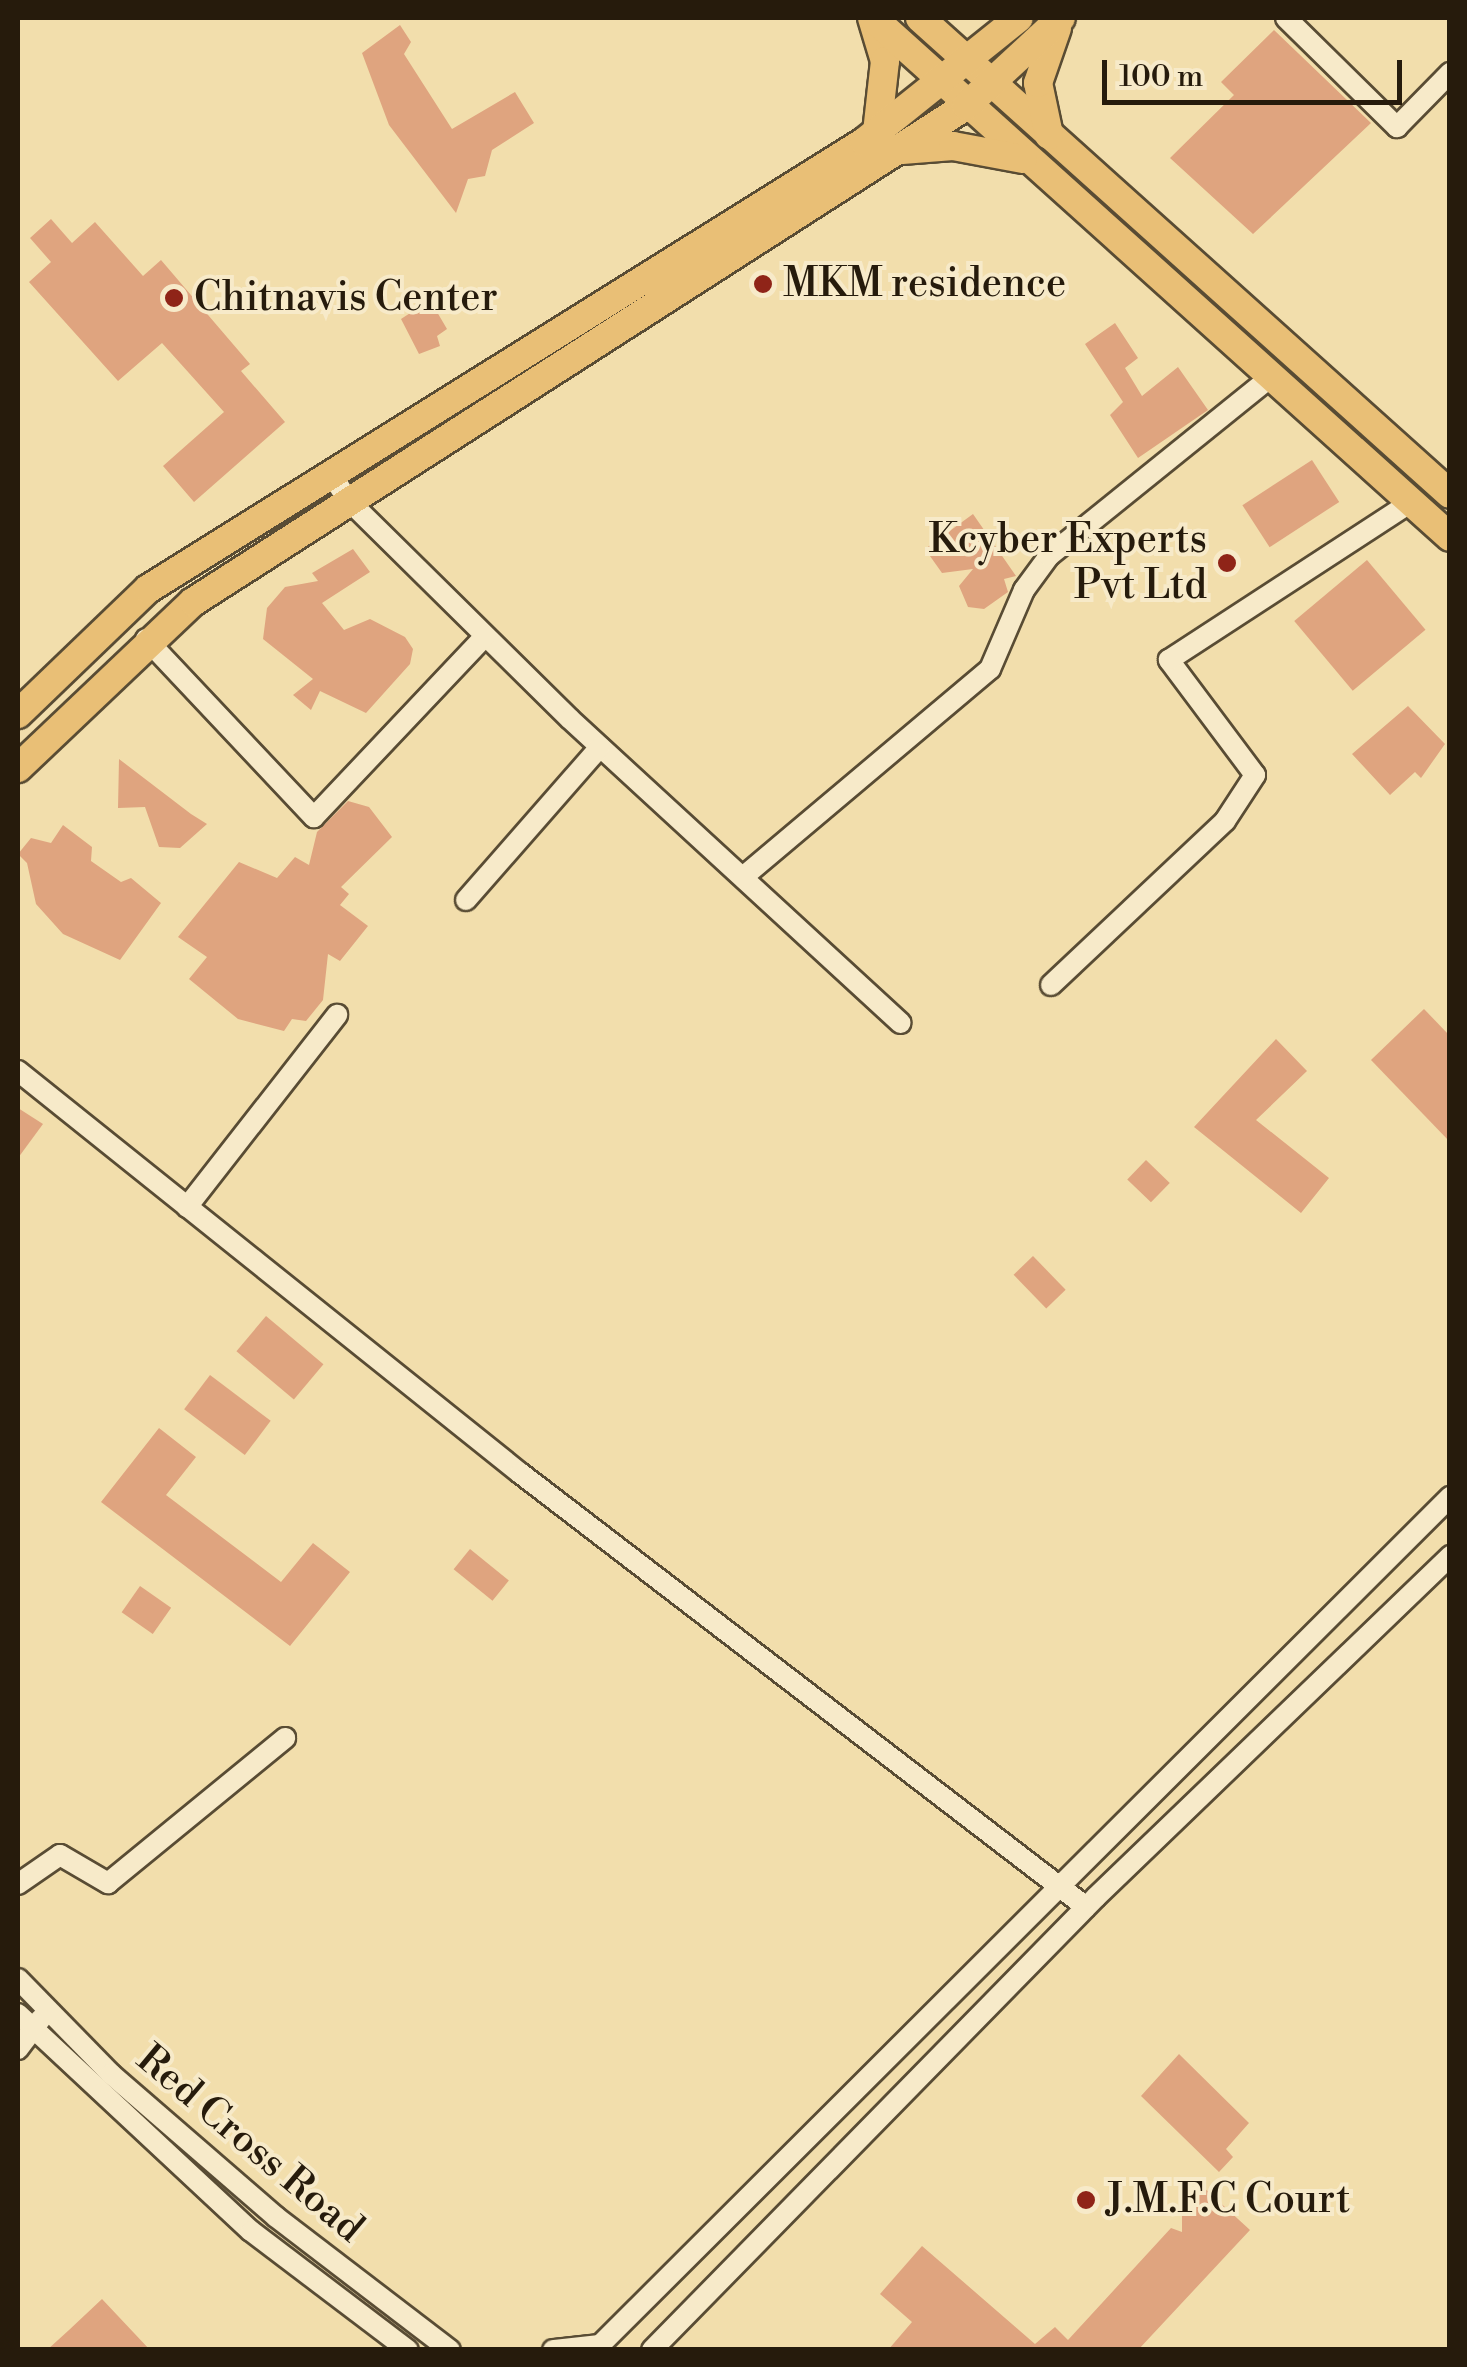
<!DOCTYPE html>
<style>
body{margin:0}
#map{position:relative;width:1467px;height:2367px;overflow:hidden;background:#f2deac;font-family:"Libre Bodoni",serif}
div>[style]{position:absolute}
.building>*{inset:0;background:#dfa47f;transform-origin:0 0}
.roads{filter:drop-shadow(2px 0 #594c34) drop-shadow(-2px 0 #594c34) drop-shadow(0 2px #594c34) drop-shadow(0 -2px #594c34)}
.minor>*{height:20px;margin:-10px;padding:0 10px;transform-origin:10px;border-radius:10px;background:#f7eac9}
.major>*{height:28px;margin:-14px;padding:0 14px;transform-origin:14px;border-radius:14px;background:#e9bf76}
.dots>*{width:28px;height:28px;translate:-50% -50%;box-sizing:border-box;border:5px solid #f7eac9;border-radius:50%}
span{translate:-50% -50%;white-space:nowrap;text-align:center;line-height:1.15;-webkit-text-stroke:8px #f7eac9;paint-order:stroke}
.poi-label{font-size:40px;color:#261b0c}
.left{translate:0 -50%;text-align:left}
.right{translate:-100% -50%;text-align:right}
.street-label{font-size:40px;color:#261b0c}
.frame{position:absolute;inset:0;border:20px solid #261b0c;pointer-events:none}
.scale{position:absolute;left:1102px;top:60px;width:300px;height:45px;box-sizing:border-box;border:5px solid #261b0c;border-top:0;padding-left:12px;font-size:30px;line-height:35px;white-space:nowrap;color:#261b0c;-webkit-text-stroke:8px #f7eac9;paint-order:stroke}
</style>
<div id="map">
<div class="building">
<i style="clip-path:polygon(400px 25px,411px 42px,404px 54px,452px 129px,515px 92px,534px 123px,492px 150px,485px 176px,468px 179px,456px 213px,389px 125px,362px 53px)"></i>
<i style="clip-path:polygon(1274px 30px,1371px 123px,1253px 234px,1170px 158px,1234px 95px,1221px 82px)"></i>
<i style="clip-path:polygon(51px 219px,72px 243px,95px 222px,143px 276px,161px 260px,250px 364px,241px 371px,285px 422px,194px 502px,163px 466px,224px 412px,162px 343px,118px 381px,29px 282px,51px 262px,30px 238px)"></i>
<i style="clip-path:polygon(430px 300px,447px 329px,437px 336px,440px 346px,419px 354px,401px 319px)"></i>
<i style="clip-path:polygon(1115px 323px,1138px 358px,1125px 368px,1142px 396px,1178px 367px,1208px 410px,1138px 458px,1110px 415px,1123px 402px,1085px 344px)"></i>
<i style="left:1312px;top:460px;width:50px;height:83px;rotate:57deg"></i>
<i style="clip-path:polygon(973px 514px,1016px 576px,1004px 579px,1008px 592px,984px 609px,968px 607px,959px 586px,973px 569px,942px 573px,925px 549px)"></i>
<i style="clip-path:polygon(353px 549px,370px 572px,322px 603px,344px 630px,370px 619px,405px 637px,413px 649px,410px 664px,366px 713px,320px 691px,311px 710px,293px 695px,313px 679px,263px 639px,267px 608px,285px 587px,318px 581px,312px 573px)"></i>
<i style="left:1367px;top:560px;width:91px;height:95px;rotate:50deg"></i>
<i style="clip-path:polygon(1408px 706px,1445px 744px,1421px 778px,1415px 772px,1390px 795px,1352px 754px)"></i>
<i style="clip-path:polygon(119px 759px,191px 814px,207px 824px,180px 848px,159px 847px,145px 807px,118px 808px)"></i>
<i style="clip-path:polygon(348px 801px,369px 807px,392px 837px,341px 887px,349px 894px,340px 905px,368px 926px,340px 961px,328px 954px,323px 1000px,306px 1021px,292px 1019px,284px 1031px,238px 1019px,189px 979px,207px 957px,178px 937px,239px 862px,277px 878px,295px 857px,309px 865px,317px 832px)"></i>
<i style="clip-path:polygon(63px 825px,92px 847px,91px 861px,121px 882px,131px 878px,161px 903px,120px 960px,63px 934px,36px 904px,27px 863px,18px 854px,31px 838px,51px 843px)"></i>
<i style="clip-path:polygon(1424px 1009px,1450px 1036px,1450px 1142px,1371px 1060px)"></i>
<i style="clip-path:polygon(1276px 1039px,1307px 1071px,1256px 1120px,1329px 1178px,1301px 1213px,1194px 1127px)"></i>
<i style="clip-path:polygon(18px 1108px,43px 1124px,18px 1158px)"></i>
<i style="left:1146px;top:1160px;width:33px;height:27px;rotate:44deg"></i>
<i style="left:1033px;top:1256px;width:47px;height:27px;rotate:46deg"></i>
<i style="left:266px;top:1316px;width:75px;height:46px;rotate:40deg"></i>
<i style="left:210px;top:1375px;width:76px;height:43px;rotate:37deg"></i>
<i style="clip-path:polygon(159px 1428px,196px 1457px,166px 1495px,281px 1582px,313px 1543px,350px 1572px,290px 1646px,101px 1502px)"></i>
<i style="left:470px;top:1549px;width:50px;height:26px;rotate:39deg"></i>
<i style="left:140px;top:1586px;width:38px;height:32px;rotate:35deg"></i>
<i style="clip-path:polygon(1179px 2054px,1249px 2123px,1226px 2149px,1233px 2157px,1219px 2172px,1141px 2096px)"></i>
<i style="clip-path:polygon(1202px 2186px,1250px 2230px,1138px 2350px,888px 2350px,912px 2322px,880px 2294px,922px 2246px,1035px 2344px,1055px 2327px,1068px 2340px,1171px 2228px,1182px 2232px,1182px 2207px)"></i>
<i style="clip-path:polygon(102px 2299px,150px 2350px,47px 2350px,69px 2330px)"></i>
</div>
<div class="roads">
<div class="minor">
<i style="left:1286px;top:18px;width:156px;rotate:44.5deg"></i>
<i style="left:1397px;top:127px;width:76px;rotate:-45.5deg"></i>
<i style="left:330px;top:471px;width:33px;rotate:59deg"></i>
<i style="left:347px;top:499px;width:313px;rotate:44.6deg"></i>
<i style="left:570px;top:719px;width:449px;rotate:42.6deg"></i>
<i style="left:146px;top:639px;width:245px;rotate:46.7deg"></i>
<i style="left:314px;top:817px;width:249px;rotate:-46.6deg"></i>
<i style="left:743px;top:877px;width:323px;rotate:-40.1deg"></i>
<i style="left:990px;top:669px;width:86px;rotate:-66.7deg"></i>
<i style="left:1024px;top:590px;width:42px;rotate:-53.7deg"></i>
<i style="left:1049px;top:556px;width:287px;rotate:-38.9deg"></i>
<i style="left:466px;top:900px;width:203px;rotate:-48.8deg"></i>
<i style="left:1051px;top:985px;width:239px;rotate:-43.3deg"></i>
<i style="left:1225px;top:821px;width:55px;rotate:-56.9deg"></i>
<i style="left:1255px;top:775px;width:144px;rotate:-126.8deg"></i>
<i style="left:1169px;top:660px;width:289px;rotate:-33.1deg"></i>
<i style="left:18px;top:1071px;width:643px;rotate:38.69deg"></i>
<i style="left:520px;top:1473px;width:713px;rotate:37.48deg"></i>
<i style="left:187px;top:1207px;width:244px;rotate:-52deg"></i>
<i style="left:18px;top:1884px;width:51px;rotate:-34.6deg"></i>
<i style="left:60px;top:1855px;width:56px;rotate:30.3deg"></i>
<i style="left:108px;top:1883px;width:229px;rotate:-39.3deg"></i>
<i style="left:18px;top:1979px;width:133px;rotate:45.6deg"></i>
<i style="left:111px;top:2074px;width:218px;rotate:40.9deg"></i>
<i style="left:276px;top:2217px;width:219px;rotate:37.4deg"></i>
<i style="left:18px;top:2014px;width:318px;rotate:43deg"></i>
<i style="left:251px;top:2231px;width:197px;rotate:37.2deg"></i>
<i style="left:18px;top:2049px;width:38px;rotate:-53deg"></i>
<i style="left:553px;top:2350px;width:46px;rotate:-6.2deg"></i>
<i style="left:595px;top:2350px;width:1208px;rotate:-44.93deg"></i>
<i style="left:652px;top:2350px;width:634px;rotate:-45.57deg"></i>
<i style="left:1096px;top:1897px;width:492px;rotate:-43.9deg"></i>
</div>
<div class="major">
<i style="left:872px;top:18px;width:45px;rotate:73.2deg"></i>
<i style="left:885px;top:61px;width:71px;rotate:96.4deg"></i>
<i style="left:873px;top:18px;width:776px;rotate:41.97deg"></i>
<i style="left:920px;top:18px;width:712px;rotate:41.93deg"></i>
<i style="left:1049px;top:135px;width:53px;rotate:-101.9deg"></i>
<i style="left:1038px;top:83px;width:58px;rotate:-70.9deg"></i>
<i style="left:902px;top:150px;width:51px;rotate:-4.5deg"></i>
<i style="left:953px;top:146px;width:71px;rotate:10.5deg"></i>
<i style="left:18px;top:714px;width:180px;rotate:-43.9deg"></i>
<i style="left:148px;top:589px;width:844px;rotate:-31.98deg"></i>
<i style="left:864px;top:142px;width:198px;rotate:-38.7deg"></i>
<i style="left:18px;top:768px;width:241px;rotate:-43.5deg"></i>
<i style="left:193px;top:602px;width:918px;rotate:-32.69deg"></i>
<i style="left:966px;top:106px;width:129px;rotate:-42.8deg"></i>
</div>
</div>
<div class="dots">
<i style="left:763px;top:284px;background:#8f2418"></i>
<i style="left:174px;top:298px;background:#8f2418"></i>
<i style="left:1227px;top:563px;background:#8f2418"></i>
<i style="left:1086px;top:2200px;background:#8f2418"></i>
</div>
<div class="poi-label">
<span class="left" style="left:783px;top:284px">MKM residence</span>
<span class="left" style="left:194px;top:298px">Chitnavis Center</span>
<span class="right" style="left:1207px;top:563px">Kcyber Experts<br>Pvt Ltd</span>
<span class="left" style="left:1106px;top:2200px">J.M.F.C Court</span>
</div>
<div class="street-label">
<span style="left:250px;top:2144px;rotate:40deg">Red Cross Road</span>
</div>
<div class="frame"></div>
<div class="scale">100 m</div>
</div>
